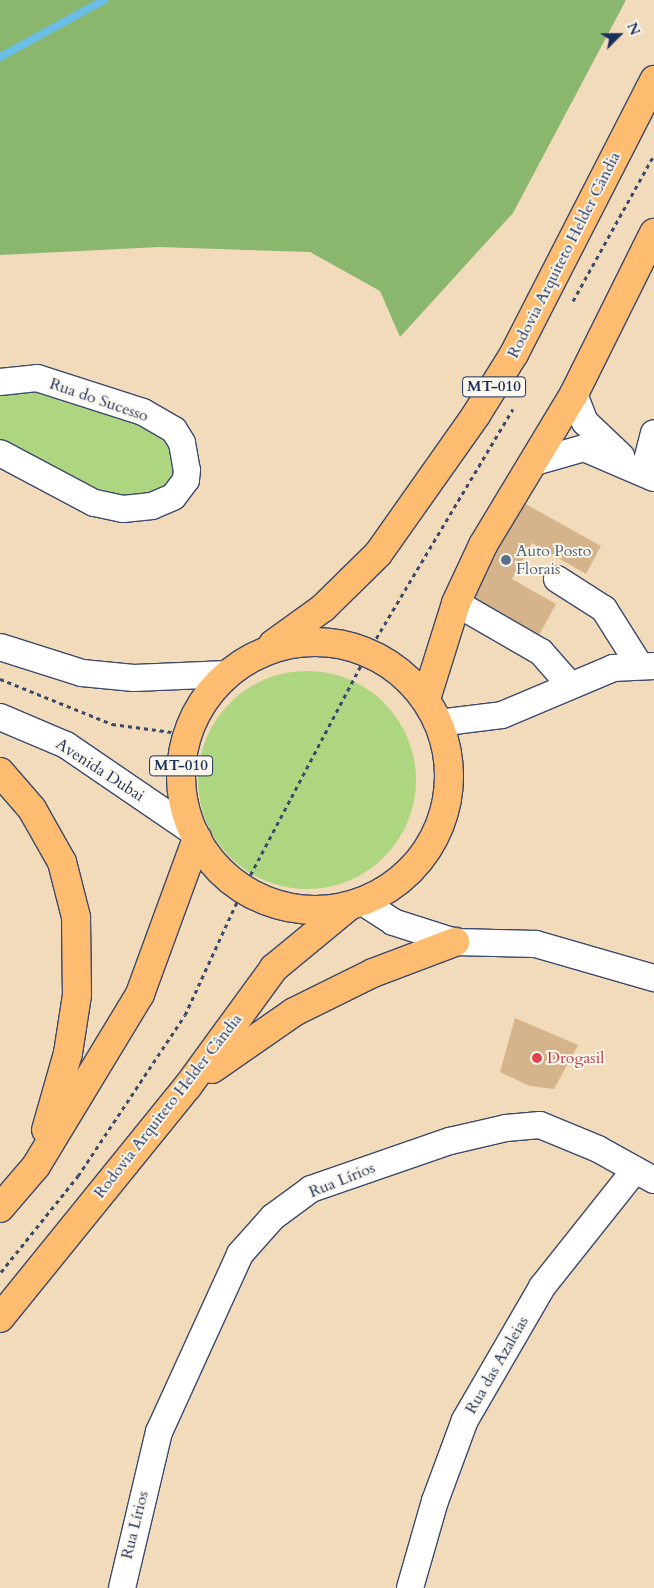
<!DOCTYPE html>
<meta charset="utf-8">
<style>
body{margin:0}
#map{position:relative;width:654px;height:1588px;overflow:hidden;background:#f1dbbb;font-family:Cardo,serif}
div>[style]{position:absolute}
.green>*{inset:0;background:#aed57f}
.round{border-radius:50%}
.forest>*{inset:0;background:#8ab66e}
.stream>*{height:8px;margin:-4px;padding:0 4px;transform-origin:4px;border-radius:4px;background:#6abee6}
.building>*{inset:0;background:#d5b38b}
.path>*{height:3px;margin-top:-1.5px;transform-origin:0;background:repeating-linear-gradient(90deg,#3b496c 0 4px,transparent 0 8px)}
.roads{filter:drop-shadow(1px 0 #3b496c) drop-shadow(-1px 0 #3b496c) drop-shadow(0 1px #3b496c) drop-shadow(0 -1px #3b496c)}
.minor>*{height:26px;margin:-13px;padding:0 13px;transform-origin:13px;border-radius:13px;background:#fff}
.major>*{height:28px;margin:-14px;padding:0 14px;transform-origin:14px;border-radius:14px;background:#fdbc70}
.major>.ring{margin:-14px;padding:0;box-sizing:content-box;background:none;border:28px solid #fdbc70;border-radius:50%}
.dots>*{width:14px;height:14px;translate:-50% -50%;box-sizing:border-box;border:2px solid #fbf7ec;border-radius:50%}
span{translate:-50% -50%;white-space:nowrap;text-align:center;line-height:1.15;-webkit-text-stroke:4px #fbf7ec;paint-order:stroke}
.shield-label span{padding:1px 4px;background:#fbf7ec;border:1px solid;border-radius:4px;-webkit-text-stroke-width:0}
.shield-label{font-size:15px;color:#1b2f5e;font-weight:700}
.street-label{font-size:16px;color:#1b2f5e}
.service-label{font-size:16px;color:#4e5e75}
.left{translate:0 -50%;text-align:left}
.health-label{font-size:16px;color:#be3a42}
.north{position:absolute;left:594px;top:10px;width:50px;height:50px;-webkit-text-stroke:4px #fbf7ec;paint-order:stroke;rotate:67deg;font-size:14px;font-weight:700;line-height:20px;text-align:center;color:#1b2f5e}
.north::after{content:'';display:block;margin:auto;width:18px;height:22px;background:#1b2f5e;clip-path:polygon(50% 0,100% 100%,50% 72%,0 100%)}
</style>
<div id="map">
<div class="green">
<i style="clip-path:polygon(43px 389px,133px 418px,169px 437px,179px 459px,168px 492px,117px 500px,0 444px,0 391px)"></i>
<i class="round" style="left:198px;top:671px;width:218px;height:218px"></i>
</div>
<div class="forest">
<i style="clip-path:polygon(0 0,626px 0,513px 213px,400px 337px,380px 291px,310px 252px,159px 247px,0 255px)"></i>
</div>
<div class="stream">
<i style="left:0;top:57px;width:119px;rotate:-28.7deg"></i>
</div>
<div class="building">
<i style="clip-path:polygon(522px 502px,601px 546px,586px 574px,532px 543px,512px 579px,556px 604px,539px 635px,470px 595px)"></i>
<i style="clip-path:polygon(515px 1018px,578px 1045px,554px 1089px,530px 1086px,500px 1072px)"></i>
</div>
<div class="path">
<i style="left:573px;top:301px;width:167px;rotate:-61deg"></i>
<i style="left:0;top:679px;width:121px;rotate:21.9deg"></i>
<i style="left:112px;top:724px;width:75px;rotate:7.7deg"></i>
<i style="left:1px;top:1272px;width:123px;rotate:-51.3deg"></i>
<i style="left:78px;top:1176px;width:193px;rotate:-56.4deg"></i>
<i style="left:185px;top:1015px;width:139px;rotate:-65.3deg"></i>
<i style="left:243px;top:889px;width:268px;rotate:-62.2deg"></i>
<i style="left:368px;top:652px;width:283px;rotate:-59.2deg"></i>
</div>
<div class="roads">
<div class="minor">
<i style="left:0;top:382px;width:37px;rotate:-6deg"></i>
<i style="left:37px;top:378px;width:111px;rotate:17.8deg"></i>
<i style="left:143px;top:412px;width:36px;rotate:30deg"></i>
<i style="left:174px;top:430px;width:15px;rotate:58deg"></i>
<i style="left:182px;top:443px;width:27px;rotate:80deg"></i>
<i style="left:187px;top:470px;width:10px;rotate:96deg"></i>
<i style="left:186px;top:480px;width:21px;rotate:127deg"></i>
<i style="left:173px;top:497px;width:23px;rotate:157deg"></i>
<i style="left:152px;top:506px;width:29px;rotate:174deg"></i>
<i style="left:123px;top:509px;width:30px;rotate:-168deg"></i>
<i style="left:94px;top:503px;width:106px;rotate:-152deg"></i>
<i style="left:574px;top:394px;width:30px;rotate:69deg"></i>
<i style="left:585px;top:422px;width:50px;rotate:43.4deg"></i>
<i style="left:535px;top:462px;width:51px;rotate:-15.9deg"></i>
<i style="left:584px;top:448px;width:76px;rotate:23.2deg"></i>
<i style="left:644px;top:472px;width:40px;rotate:-75.6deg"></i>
<i style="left:557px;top:579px;width:56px;rotate:32.6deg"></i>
<i style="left:604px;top:609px;width:67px;rotate:57.7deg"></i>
<i style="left:456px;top:603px;width:98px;rotate:30deg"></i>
<i style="left:541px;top:652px;width:44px;rotate:48.7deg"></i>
<i style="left:0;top:647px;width:86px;rotate:17.6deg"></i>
<i style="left:82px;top:673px;width:52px;rotate:5.5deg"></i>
<i style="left:134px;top:678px;width:94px;rotate:-2.4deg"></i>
<i style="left:0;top:717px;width:72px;rotate:23deg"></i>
<i style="left:66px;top:745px;width:156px;rotate:34.3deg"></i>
<i style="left:438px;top:723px;width:64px;rotate:-7.1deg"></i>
<i style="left:502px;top:715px;width:121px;rotate:-22.9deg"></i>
<i style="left:613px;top:668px;width:41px;rotate:-2.8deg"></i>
<i style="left:361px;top:901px;width:38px;rotate:33deg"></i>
<i style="left:393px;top:922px;width:65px;rotate:17.9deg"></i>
<i style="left:455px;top:942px;width:81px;rotate:1.4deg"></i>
<i style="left:536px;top:944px;width:123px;rotate:16.1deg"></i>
<i style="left:122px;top:1588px;width:160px;rotate:-76.7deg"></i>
<i style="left:159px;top:1432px;width:196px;rotate:-65.5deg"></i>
<i style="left:240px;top:1254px;width:50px;rotate:-48.3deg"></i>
<i style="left:273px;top:1217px;width:47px;rotate:-36.4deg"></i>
<i style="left:311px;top:1189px;width:147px;rotate:-19.1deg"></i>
<i style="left:450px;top:1141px;width:57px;rotate:-13.1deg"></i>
<i style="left:506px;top:1128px;width:34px;rotate:-5deg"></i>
<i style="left:540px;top:1125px;width:63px;rotate:22.5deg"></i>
<i style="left:598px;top:1149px;width:64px;rotate:29deg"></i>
<i style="left:410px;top:1588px;width:91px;rotate:-74deg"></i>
<i style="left:435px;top:1501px;width:86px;rotate:-69.7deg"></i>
<i style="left:465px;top:1420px;width:154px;rotate:-59.9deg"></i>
<i style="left:542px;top:1287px;width:149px;rotate:-51.5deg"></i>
</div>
<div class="major">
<i class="ring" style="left:181px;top:642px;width:240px;height:240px"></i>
<i style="left:273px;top:644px;width:62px;rotate:-35.8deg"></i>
<i style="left:323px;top:608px;width:77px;rotate:-44.5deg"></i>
<i style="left:378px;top:554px;width:170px;rotate:-54.8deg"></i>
<i style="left:476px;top:415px;width:72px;rotate:-58.1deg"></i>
<i style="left:514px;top:354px;width:308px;rotate:-62.9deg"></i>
<i style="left:426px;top:699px;width:101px;rotate:-72.6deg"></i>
<i style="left:456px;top:603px;width:64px;rotate:-65deg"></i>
<i style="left:483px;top:545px;width:176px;rotate:-58.9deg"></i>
<i style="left:574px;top:394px;width:180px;rotate:-63.6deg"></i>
<i style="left:0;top:772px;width:49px;rotate:49.1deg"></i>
<i style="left:32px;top:809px;width:61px;rotate:60.5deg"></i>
<i style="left:62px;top:862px;width:57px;rotate:75.7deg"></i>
<i style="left:76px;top:917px;width:78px;rotate:89.3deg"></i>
<i style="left:77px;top:995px;width:59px;rotate:98.8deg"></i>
<i style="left:68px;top:1053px;width:80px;rotate:105.9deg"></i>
<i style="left:212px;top:1069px;width:100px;rotate:-34.8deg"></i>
<i style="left:294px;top:1012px;width:88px;rotate:-26.3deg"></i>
<i style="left:373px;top:973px;width:88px;rotate:-20.7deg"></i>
<i style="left:0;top:1208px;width:55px;rotate:-49.4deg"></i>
<i style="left:36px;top:1166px;width:201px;rotate:-58.8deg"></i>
<i style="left:140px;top:994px;width:166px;rotate:-69.9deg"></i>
<i style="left:0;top:1318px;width:299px;rotate:-51deg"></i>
<i style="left:188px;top:1086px;width:146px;rotate:-53.9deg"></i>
<i style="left:274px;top:968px;width:96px;rotate:-39.5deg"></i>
</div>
</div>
<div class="dots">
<i style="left:506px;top:560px;background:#5c6f8a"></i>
<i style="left:537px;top:1058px;background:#e0444e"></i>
</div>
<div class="shield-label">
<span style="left:494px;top:387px">MT-010</span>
<span style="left:181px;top:766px">MT-010</span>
</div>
<div class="street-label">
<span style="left:564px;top:255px;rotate:-63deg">Rodovia Arquiteto Helder Cândia</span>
<span style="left:99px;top:400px;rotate:19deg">Rua do Sucesso</span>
<span style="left:100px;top:770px;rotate:33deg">Avenida Dubai</span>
<span style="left:168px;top:1106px;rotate:-52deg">Rodovia Arquiteto Helder Cândia</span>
<span style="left:342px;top:1180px;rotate:-22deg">Rua Lírios</span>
<span style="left:497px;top:1365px;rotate:-60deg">Rua das Azaleias</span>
<span style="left:135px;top:1525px;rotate:-76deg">Rua Lírios</span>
</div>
<div class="service-label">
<span class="left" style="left:516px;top:560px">Auto Posto<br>Florais</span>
</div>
<div class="health-label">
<span class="left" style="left:547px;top:1058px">Drogasil</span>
</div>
<div class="north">N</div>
</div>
